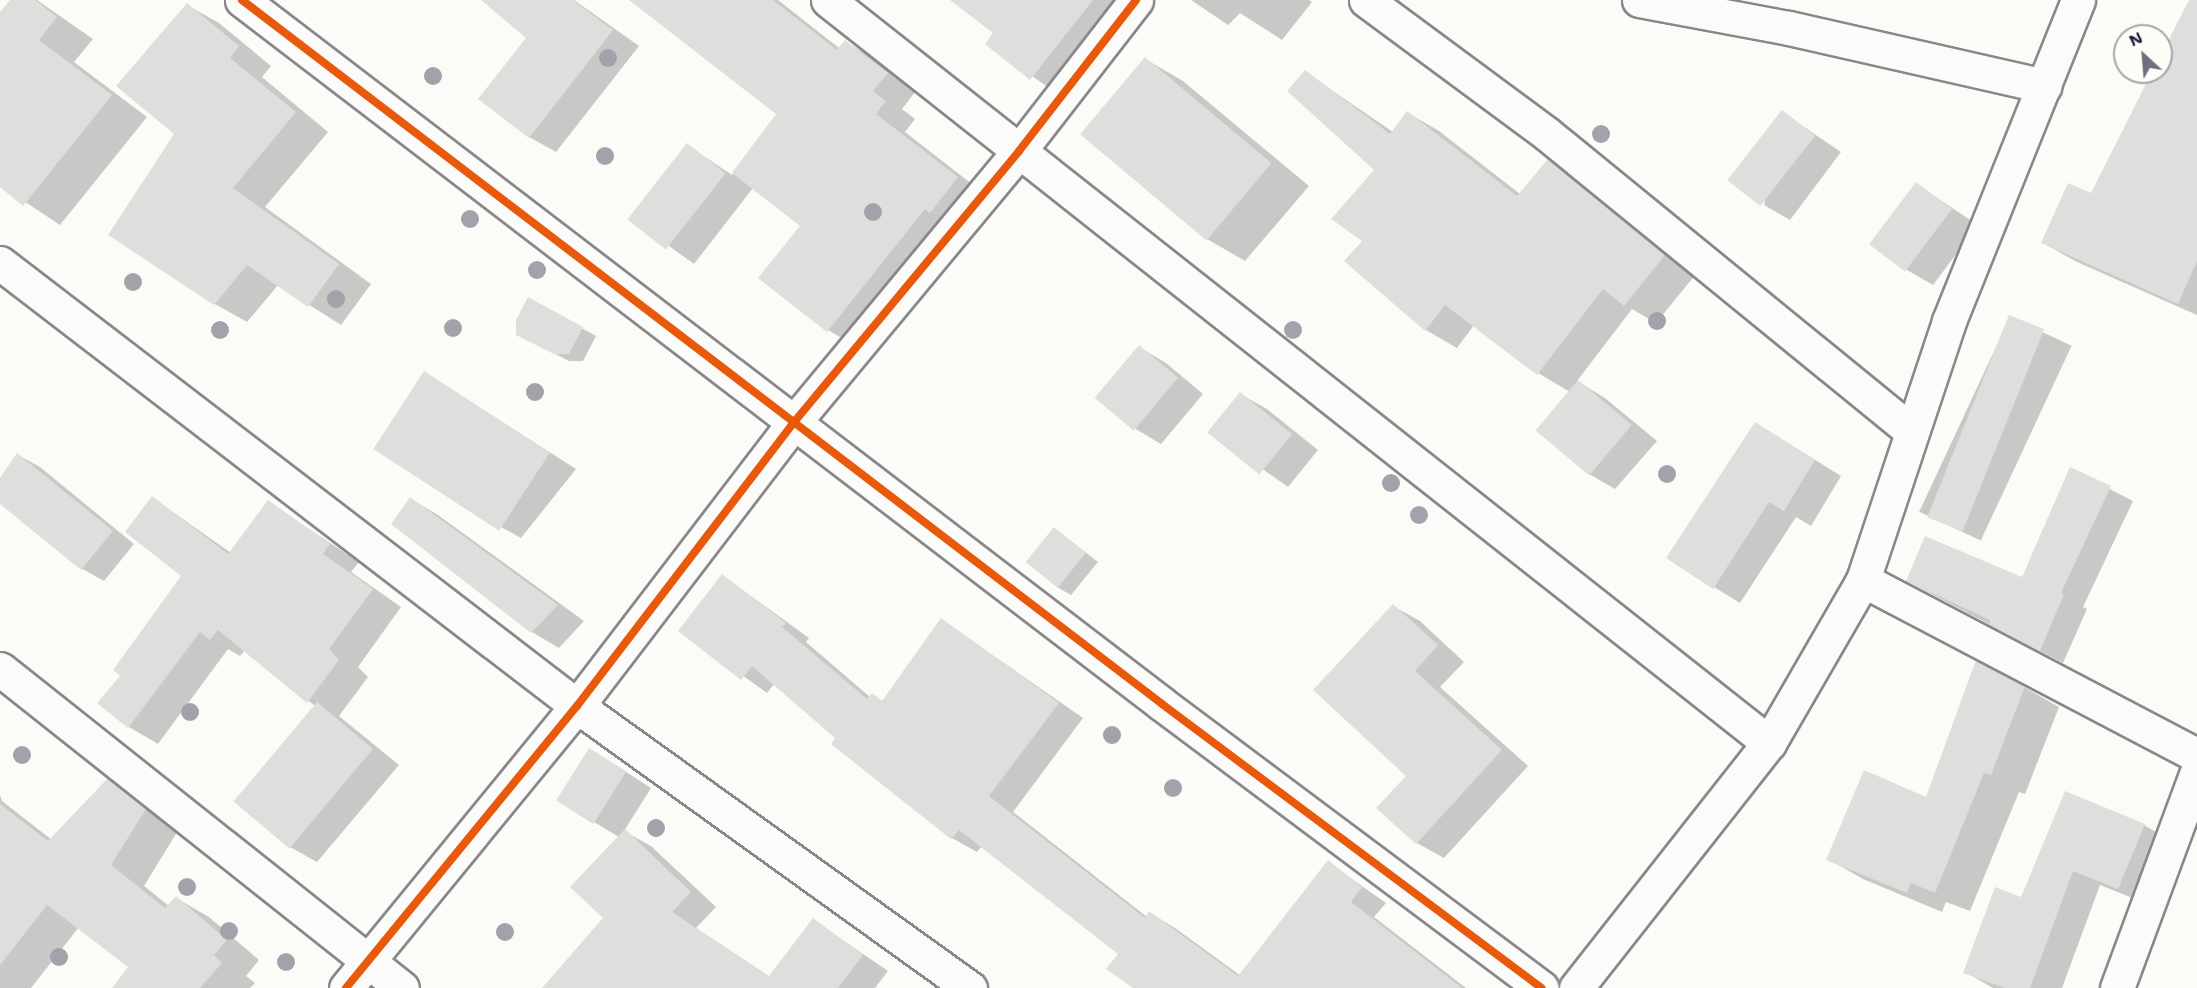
<!DOCTYPE html>
<style>
body{margin:0}
#map{position:relative;width:2197px;height:988px;overflow:hidden;background:#fcfbf8;font-family:"Shantell Sans",sans-serif}
div>[style]{position:absolute}
.shadow>*{inset:0;background:#0003;transform-origin:0 0}
.building>*{inset:0;background:#dfdedd;transform-origin:0 0}
.roads{filter:drop-shadow(2px 0 #88888c) drop-shadow(-2px 0 #88888c) drop-shadow(0 2px #88888c) drop-shadow(0 -2px #88888c)}
.minor>*{height:33px;margin:-16.5px;padding:0 16.5px;transform-origin:16.5px;border-radius:16.5px;background:#fbfbf9}
.cycleway>*{height:8px;margin:-4px;padding:0 4px;transform-origin:4px;border-radius:4px;background:#e8590c}
.trees>*{width:18px;height:18px;margin:-9px;border-radius:50%;background:#a3a2aa}
span{translate:-50% -50%;white-space:nowrap;text-align:center;line-height:1.15;-webkit-text-stroke:4.5px #fdfcf7;paint-order:stroke}
.north{position:absolute;left:2113px;top:24px;width:60px;height:60px;box-sizing:border-box;background:#fdfcf7;border:2px solid #a5a5ac;border-radius:50%;rotate:334deg;font-size:16px;font-weight:700;line-height:24px;text-align:center;color:#22223b}
.north::after{content:'';display:block;margin:auto;width:21px;height:27px;background:#6e6e7d;clip-path:polygon(50% 0,100% 100%,50% 72%,0 100%)}
</style>
<div id="map">
<div class="shadow">
<i style="clip-path:polygon(15px 0,37px 0,93px 39px,74px 62px,147px 117px,60px 225px,0 185px,0 19px)"></i>
<i style="clip-path:polygon(483px 0,574px 0,639px 46px,556px 152px,529px 137px,528px 38px)"></i>
<i style="clip-path:polygon(666px 0,778px 0,839px 48px,846px 42px,875px 59px,916px 91px,902px 109px,915px 119px,905px 132px,986px 195px,857px 347px,828px 330px,802px 225px,753px 188px,694px 264px,630px 218px,687px 145px,732px 175px,778px 113px)"></i>
<i style="clip-path:polygon(958px 0,1129px 0,1056px 93px,987px 44px,995px 33px)"></i>
<i style="clip-path:polygon(1191px 0,1309px 0,1312px 2px,1282px 40px,1240px 13px,1228px 25px)"></i>
<i style="clip-path:polygon(187px 5px,219px 23px,271px 66px,262px 77px,328px 132px,265px 207px,371px 284px,341px 325px,278px 285px,247px 322px,215px 304px,176px 134px)"></i>
<i style="clip-path:polygon(2197px 47px,2197px 315px,2077px 262px,2043px 243px,2092px 195px,2154px 72px,2161px 72px,2161px 58px)"></i>
<i style="clip-path:polygon(1145px 59px,1183px 81px,1309px 186px,1245px 261px,1207px 239px)"></i>
<i style="clip-path:polygon(1305px 72px,1393px 132px,1408px 113px,1439px 131px,1520px 194px,1548px 161px,1580px 179px,1696px 274px,1656px 323px,1632px 309px,1577px 381px,1605px 398px,1657px 441px,1615px 489px,1589px 474px,1570px 392px,1538px 373px,1474px 325px,1457px 348px,1426px 330px,1346px 261px,1364px 241px,1376px 170px)"></i>
<i style="clip-path:polygon(1782px 112px,1841px 152px,1790px 220px,1764px 205px)"></i>
<i style="clip-path:polygon(1916px 184px,1978px 225px,1933px 285px,1907px 270px)"></i>
<i style="clip-path:polygon(529px 299px,596px 336px,583px 361px,569px 361px,532px 342px)"></i>
<i style="left:2010px;top:317px;width:68px;height:215px;rotate:25deg"></i>
<i style="clip-path:polygon(1139px 347px,1166px 363px,1203px 394px,1161px 444px,1134px 428px)"></i>
<i style="clip-path:polygon(425px 373px,576px 469px,521px 538px,494px 523px)"></i>
<i style="clip-path:polygon(1240px 394px,1267px 409px,1318px 450px,1288px 487px,1209px 431px)"></i>
<i style="clip-path:polygon(1783px 440px,1841px 476px,1811px 526px,1796px 517px,1740px 603px,1714px 587px)"></i>
<i style="clip-path:polygon(18px 455px,40px 467px,134px 544px,104px 581px,81px 568px,0 502px,0 481px)"></i>
<i style="clip-path:polygon(2071px 469px,2133px 501px,2083px 607px,2087px 609px,2063px 663px,1907px 581px,2023px 579px)"></i>
<i style="clip-path:polygon(153px 498px,231px 553px,268px 502px,359px 562px,351px 572px,401px 607px,358px 667px,368px 677px,339px 716px,399px 765px,317px 862px,290px 847px,236px 801px,315px 706px,245px 650px,240px 656px,228px 649px,158px 744px,129px 727px,122px 675px,183px 576px)"></i>
<i style="clip-path:polygon(411px 499px,438px 515px,584px 621px,559px 648px,532px 632px,393px 523px)"></i>
<i style="clip-path:polygon(1055px 529px,1098px 562px,1071px 595px,1057px 587px)"></i>
<i style="clip-path:polygon(723px 576px,809px 638px,806px 642px,870px 697px,883px 701px,942px 620px,1083px 718px,1013px 812px,1147px 917px,1150px 913px,1175px 928px,1241px 976px,1328px 862px,1386px 903px,1374px 917px,1466px 988px,1136px 988px,1120px 953px,982px 846px,977px 852px,952px 838px,833px 744px,837px 738px,775px 683px,767px 693px,680px 631px)"></i>
<i style="clip-path:polygon(1393px 606px,1420px 621px,1464px 662px,1440px 687px,1528px 766px,1444px 858px,1417px 843px,1379px 808px,1408px 776px)"></i>
<i style="clip-path:polygon(2024px 687px,2059px 707px,2025px 794px,2019px 792px,1970px 911px,1946px 902px,1942px 912px,1863px 879px,1828px 859px,1927px 799px)"></i>
<i style="clip-path:polygon(617px 766px,651px 788px,624px 831px,651px 846px,716px 907px,696px 928px,770px 977px,813px 920px,888px 971px,875px 988px,544px 988px,605px 918px,619px 837px,559px 801px)"></i>
<i style="clip-path:polygon(108px 780px,141px 800px,179px 829px,144px 886px,169px 906px,176px 898px,209px 917px,259px 960px,246px 976px,255px 983px,250px 988px,114px 988px,130px 966px,79px 927px,31px 988px,0 988px,0 795px,2px 801px,52px 840px)"></i>
<i style="clip-path:polygon(2144px 825px,2171px 841px,2145px 903px,2100px 885px,2062px 988px,1993px 988px,1965px 972px,2022px 899px)"></i>
</div>
<div class="building">
<i style="clip-path:polygon(10px 0,35px 0,57px 17px,39px 40px,112px 95px,23px 206px,0 187px,0 12px)"></i>
<i style="clip-path:polygon(481px 0,573px 0,613px 30px,529px 138px,478px 99px,526px 38px)"></i>
<i style="clip-path:polygon(629px 0,773px 0,837px 50px,845px 40px,888px 73px,873px 91px,886px 101px,876px 114px,958px 177px,930px 213px,925px 209px,827px 332px,758px 278px,800px 226px,732px 173px,776px 114px)"></i>
<i style="clip-path:polygon(950px 0,1093px 0,1030px 80px,985px 44px,993px 33px)"></i>
<i style="clip-path:polygon(2189px 0,2197px 0,2197px 261px,2178px 304px,2041px 243px,2068px 183px,2091px 193px,2152px 72px,2161px 72px,2161px 55px)"></i>
<i style="clip-path:polygon(187px 3px,239px 46px,230px 58px,296px 112px,233px 188px,339px 264px,308px 307px,247px 265px,214px 305px,108px 235px,174px 134px,116px 86px)"></i>
<i style="left:1145px;top:57px;width:165px;height:101px;rotate:40deg"></i>
<i style="clip-path:polygon(1305px 70px,1390px 134px,1407px 111px,1517px 196px,1548px 159px,1665px 255px,1624px 306px,1603px 289px,1537px 375px,1445px 305px,1425px 331px,1344px 261px,1362px 241px,1331px 219px,1374px 170px,1287px 91px)"></i>
<i style="left:1782px;top:110px;width:42px;height:89px;rotate:38deg"></i>
<i style="left:687px;top:143px;width:49px;height:97px;rotate:38deg"></i>
<i style="left:1916px;top:182px;width:45px;height:78px;rotate:37deg"></i>
<i style="clip-path:polygon(528px 297px,583px 327px,569px 354px,554px 354px,516px 335px,516px 320px)"></i>
<i style="left:2009px;top:315px;width:38px;height:218px;rotate:22deg"></i>
<i style="left:1139px;top:345px;width:51px;height:69px;rotate:40deg"></i>
<i style="left:424px;top:371px;width:150px;height:93px;rotate:33deg"></i>
<i style="left:1578px;top:380px;width:70px;height:66px;rotate:40deg"></i>
<i style="left:1240px;top:392px;width:67px;height:52px;rotate:39deg"></i>
<i style="clip-path:polygon(1755px 422px,1815px 460px,1784px 511px,1769px 502px,1713px 589px,1666px 558px)"></i>
<i style="clip-path:polygon(17px 453px,113px 531px,81px 570px,0 504px,0 478px)"></i>
<i style="clip-path:polygon(2070px 467px,2111px 486px,2061px 593px,2064px 594px,2040px 651px,1989px 625px,1990px 620px,1906px 581px,1925px 536px,2022px 577px)"></i>
<i style="clip-path:polygon(152px 496px,228px 554px,268px 500px,330px 544px,323px 554px,373px 589px,329px 649px,339px 660px,307px 703px,218px 630px,210px 640px,200px 632px,128px 728px,97px 703px,120px 676px,113px 670px,181px 576px,125px 532px)"></i>
<i style="clip-path:polygon(410px 497px,558px 605px,531px 633px,391px 524px)"></i>
<i style="left:1054px;top:527px;width:41px;height:45px;rotate:39deg"></i>
<i style="clip-path:polygon(722px 574px,786px 623px,782px 627px,867px 699px,872px 693px,882px 701px,941px 618px,1059px 703px,989px 796px,1145px 918px,1149px 911px,1238px 976px,1328px 860px,1362px 887px,1351px 902px,1462px 988px,1133px 988px,1106px 969px,1118px 954px,959px 830px,951px 839px,831px 744px,835px 738px,752px 666px,741px 680px,678px 631px)"></i>
<i style="clip-path:polygon(1393px 604px,1438px 645px,1415px 671px,1502px 750px,1416px 844px,1376px 808px,1406px 776px,1313px 690px)"></i>
<i style="clip-path:polygon(1976px 660px,2025px 686px,1991px 775px,1984px 773px,1935px 893px,1911px 883px,1907px 893px,1826px 860px,1864px 770px,1926px 797px)"></i>
<i style="left:317px;top:702px;width:73px;height:130px;rotate:40deg"></i>
<i style="left:589px;top:748px;width:44px;height:62px;rotate:32deg"></i>
<i style="clip-path:polygon(108px 778px,146px 809px,111px 865px,165px 908px,176px 896px,227px 940px,214px 955px,222px 963px,200px 988px,112px 988px,128px 967px,47px 905px,0 965px,0 804px,48px 841px)"></i>
<i style="clip-path:polygon(2065px 791px,2145px 824px,2118px 889px,2073px 871px,2030px 988px,2005px 988px,1963px 973px,1995px 887px,2021px 897px)"></i>
<i style="clip-path:polygon(625px 829px,691px 892px,672px 912px,769px 976px,813px 918px,863px 955px,838px 988px,542px 988px,603px 918px,570px 887px)"></i>
</div>
<div class="roads">
<div class="minor">
<i style="left:242px;top:0;width:1158px;rotate:37.42deg"></i>
<i style="left:1162px;top:704px;width:474px;rotate:36.8deg"></i>
<i style="left:828px;top:0;width:1199px;rotate:38.29deg"></i>
<i style="left:1366px;top:0;width:225px;rotate:36.5deg"></i>
<i style="left:1547px;top:134px;width:470px;rotate:39.2deg"></i>
<i style="left:1639px;top:0;width:153px;rotate:10.6deg"></i>
<i style="left:1789px;top:28px;width:262px;rotate:12.8deg"></i>
<i style="left:0;top:263px;width:727px;rotate:37.52deg"></i>
<i style="left:577px;top:706px;width:484px;rotate:35.7deg"></i>
<i style="left:1863px;top:580px;width:377px;rotate:27.7deg"></i>
<i style="left:0;top:669px;width:513px;rotate:38.43deg"></i>
<i style="left:346px;top:988px;width:365px;rotate:-50.7deg"></i>
<i style="left:577px;top:706px;width:359px;rotate:-52.6deg"></i>
<i style="left:795px;top:421px;width:351px;rotate:-50.3deg"></i>
<i style="left:1019px;top:151px;width:191px;rotate:-52.2deg"></i>
<i style="left:1576px;top:988px;width:312px;rotate:-51.8deg"></i>
<i style="left:1769px;top:743px;width:188px;rotate:-60deg"></i>
<i style="left:1863px;top:580px;width:273px;rotate:-71.6deg"></i>
<i style="left:1949px;top:321px;width:346px;rotate:-68.1deg"></i>
<i style="left:2117px;top:988px;width:230px;rotate:-69.7deg"></i>
</div>
</div>
<div class="cycleway">
<i style="left:242px;top:0;width:1158px;rotate:37.42deg"></i>
<i style="left:1162px;top:704px;width:474px;rotate:36.8deg"></i>
<i style="left:346px;top:988px;width:365px;rotate:-50.7deg"></i>
<i style="left:577px;top:706px;width:359px;rotate:-52.6deg"></i>
<i style="left:795px;top:421px;width:351px;rotate:-50.3deg"></i>
<i style="left:1019px;top:151px;width:191px;rotate:-52.2deg"></i>
</div>
<div class="trees">
<i style="left:608px;top:58px"></i>
<i style="left:433px;top:76px"></i>
<i style="left:1601px;top:134px"></i>
<i style="left:605px;top:156px"></i>
<i style="left:873px;top:212px"></i>
<i style="left:470px;top:219px"></i>
<i style="left:537px;top:270px"></i>
<i style="left:133px;top:282px"></i>
<i style="left:336px;top:299px"></i>
<i style="left:1657px;top:321px"></i>
<i style="left:453px;top:328px"></i>
<i style="left:220px;top:330px"></i>
<i style="left:1293px;top:330px"></i>
<i style="left:535px;top:392px"></i>
<i style="left:1667px;top:474px"></i>
<i style="left:1391px;top:483px"></i>
<i style="left:1419px;top:515px"></i>
<i style="left:190px;top:712px"></i>
<i style="left:1112px;top:735px"></i>
<i style="left:22px;top:755px"></i>
<i style="left:1173px;top:788px"></i>
<i style="left:656px;top:828px"></i>
<i style="left:187px;top:887px"></i>
<i style="left:229px;top:931px"></i>
<i style="left:505px;top:932px"></i>
<i style="left:59px;top:957px"></i>
<i style="left:286px;top:962px"></i>
</div>
<div class="north">N</div>
</div>
